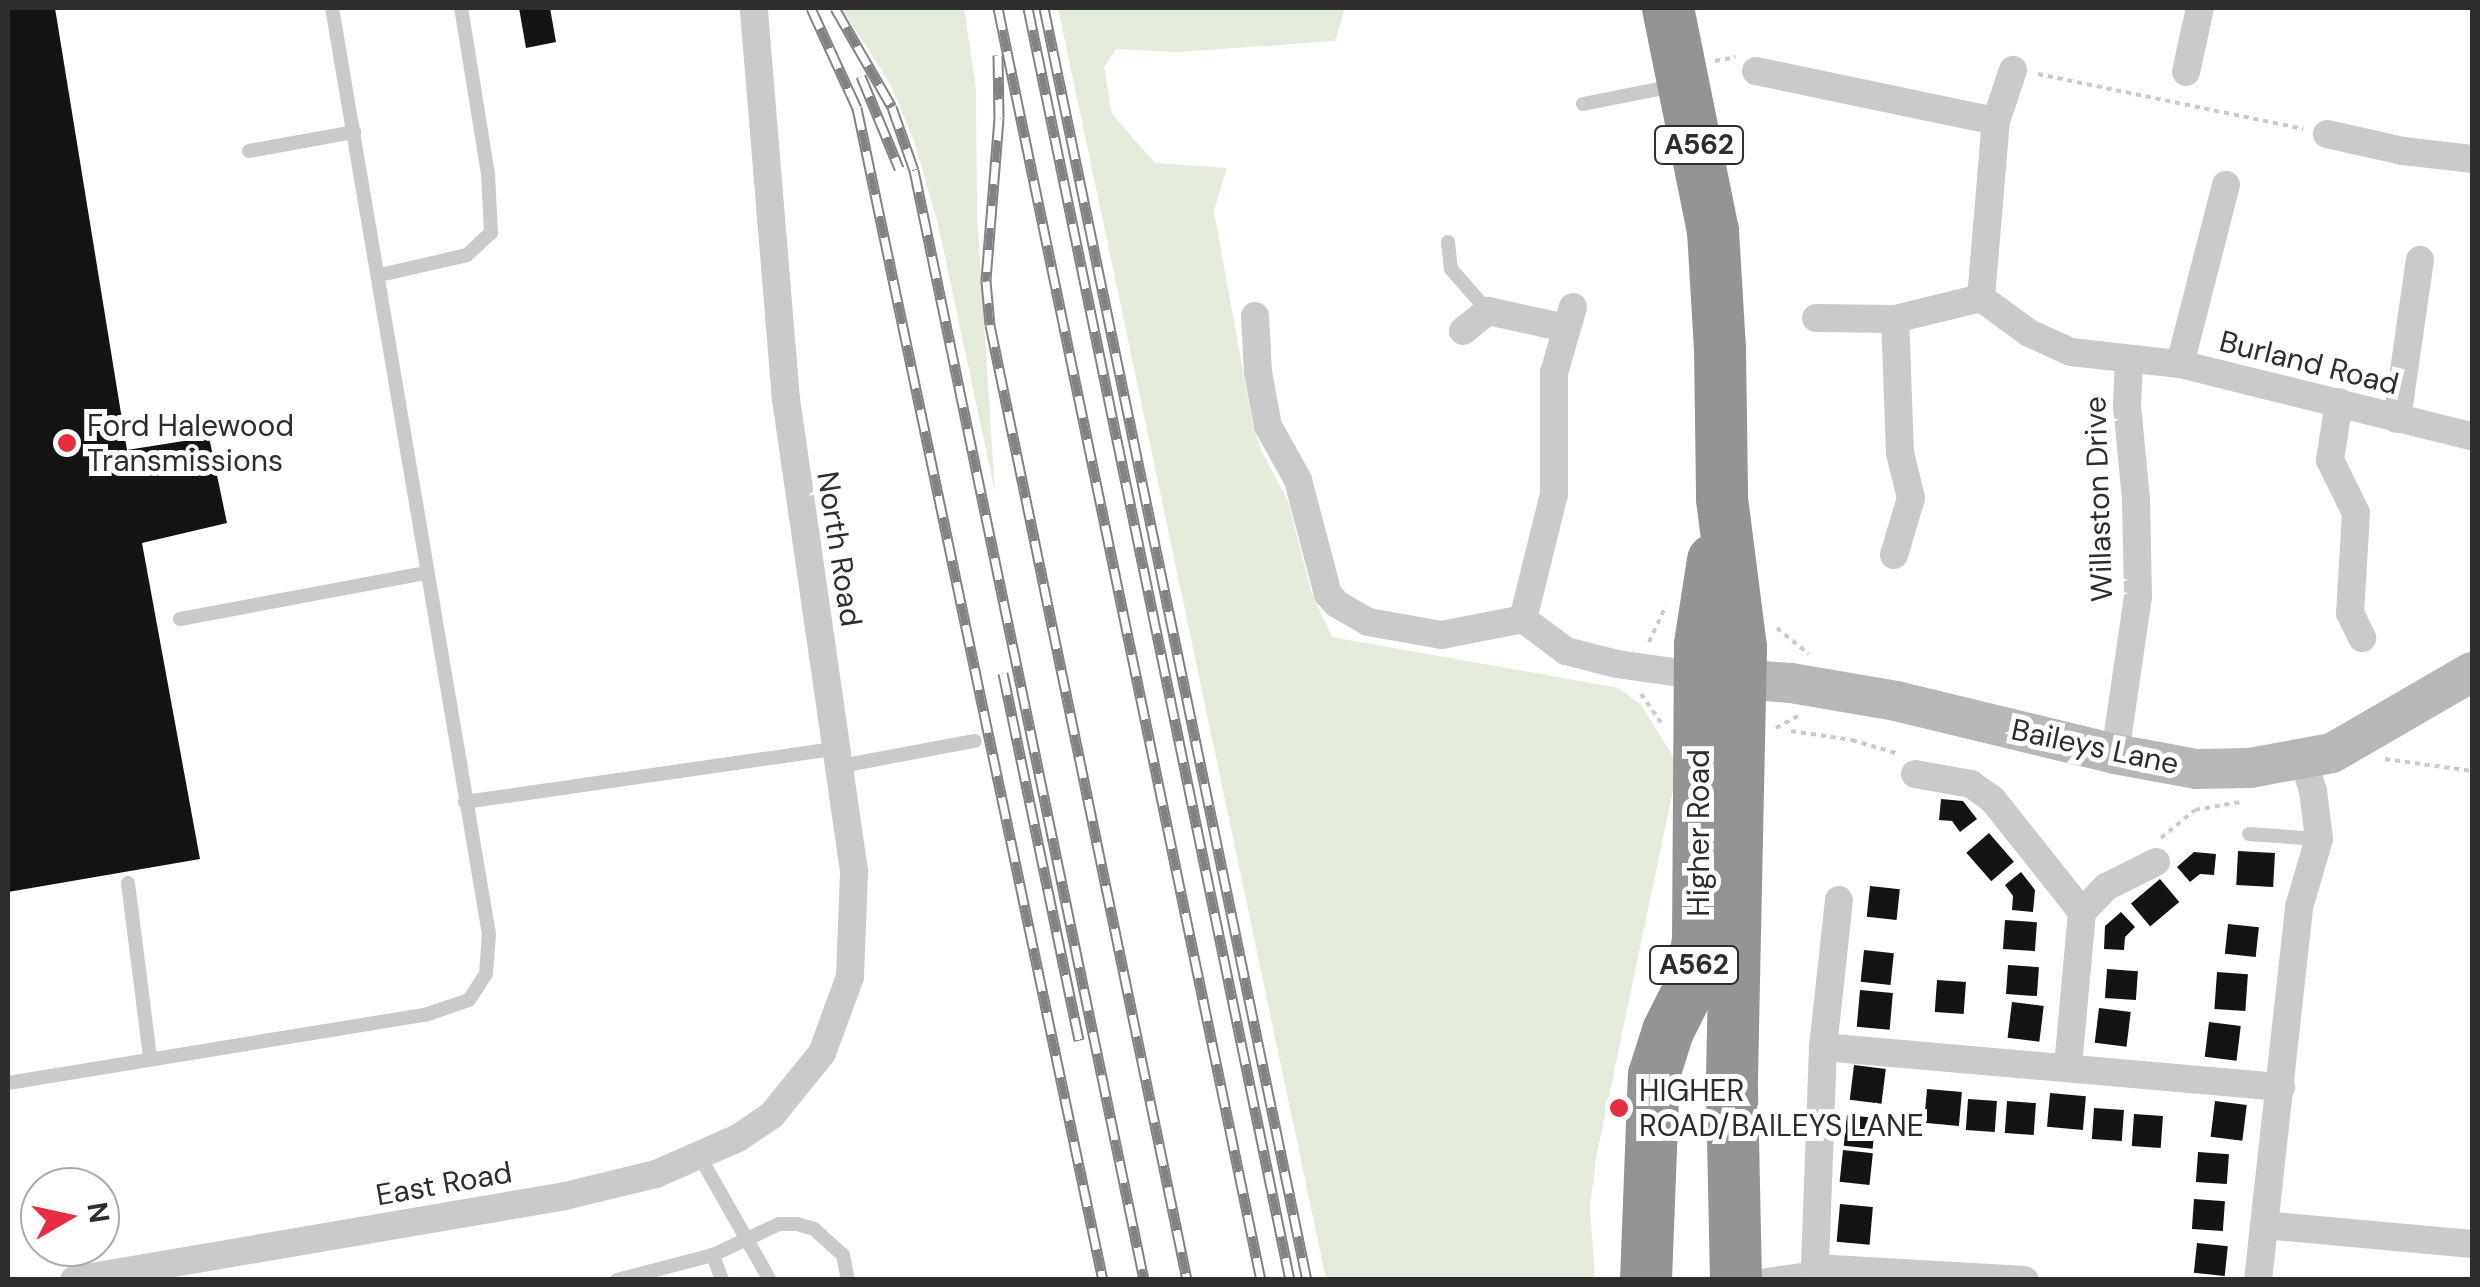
<!DOCTYPE html>
<style>
body{margin:0}
#map{position:relative;width:2480px;height:1287px;overflow:hidden;background:#fff;font-family:"DM Sans",sans-serif}
div>[style]{position:absolute}
.green>*{inset:0;background:#e4ebda}
.building>*{inset:0;background:#141414;transform-origin:0 0}
.path>*{height:4px;margin-top:-2px;transform-origin:0;background:repeating-linear-gradient(90deg,#cacaca 0 5px,transparent 0 10px)}
.lane>*{height:14px;margin:-7px;padding:0 7px;transform-origin:7px;border-radius:7px;background:#cacaca}
.street>*{height:28px;margin:-14px;padding:0 14px;transform-origin:14px;border-radius:14px;background:#cacaca}
.secondary>*{height:40px;margin:-20px;padding:0 20px;transform-origin:20px;border-radius:20px;background:#b7b7b7}
.highway>*{height:52px;margin:-26px;padding:0 26px;transform-origin:26px;border-radius:26px;background:#949494}
.rail>*{height:11px;margin-top:-5.5px;transform-origin:0;background:repeating-linear-gradient(90deg,#fff 0 22px,#828282 0 44px);box-sizing:border-box;border-block:2px solid #828282}
.dots>*{width:28px;height:28px;translate:-50% -50%;box-sizing:border-box;border:5px solid #fff;border-radius:50%}
span{translate:-50% -50%;white-space:nowrap;text-align:center;line-height:1.15;-webkit-text-stroke:10px #fff;paint-order:stroke}
.shield-label span{padding:2px 8px;background:#fff;border:2px solid;border-radius:8px;-webkit-text-stroke-width:0}
.shield-label{font-size:28px;color:#2d2d2d;font-weight:700}
.street-label{font-size:30px;color:#2d2d2d}
.poi-label{font-size:30px;color:#2d2d2d}
.left{translate:0 -50%;text-align:left}
.frame{position:absolute;inset:0;border:10px solid #2d2d2d;pointer-events:none}
.north{position:absolute;left:20px;top:1167px;width:100px;height:100px;box-sizing:border-box;background:#fff;border:2px solid #ababab;border-radius:50%;rotate:81deg;font-size:28px;font-weight:700;line-height:40px;text-align:center;color:#2d2d2d}
.north::after{content:'';display:block;margin:auto;width:35px;height:45px;background:#e62d44;clip-path:polygon(50% 0,100% 100%,50% 72%,0 100%)}
</style>
<div id="map">
<div class="green">
<i style="clip-path:polygon(841px 8px,964px 8px,976px 89px,977px 216px,995px 492px,938px 224px,914px 141px,890px 83px)"></i>
<i style="clip-path:polygon(1058px 8px,1345px 8px,1335px 41px,1177px 52px,1116px 49px,1104px 67px,1112px 114px,1155px 163px,1227px 168px,1214px 211px,1253px 425px,1262px 452px,1288px 501px,1311px 591px,1332px 637px,1619px 688px,1641px 705px,1674px 758px,1677px 771px,1596px 1158px,1590px 1207px,1595px 1279px,1326px 1279px)"></i>
</div>
<div class="building">
<i style="clip-path:polygon(8px 8px,55px 8px,127px 450px,209px 437px,227px 523px,142px 543px,200px 859px,8px 892px)"></i>
<i style="clip-path:polygon(519px 8px,550px 8px,556px 42px,526px 48px)"></i>
<i style="clip-path:polygon(1941px 799px,1963px 801px,1977px 819px,1960px 832px,1952px 821px,1939px 820px)"></i>
<i style="left:1989px;top:833px;width:38px;height:30px;rotate:49deg"></i>
<i style="left:2238px;top:851px;width:37px;height:34px;rotate:3deg"></i>
<i style="clip-path:polygon(2194px 852px,2216px 854px,2214px 875px,2200px 874px,2190px 882px,2177px 867px)"></i>
<i style="clip-path:polygon(2021px 872px,2035px 890px,2033px 912px,2012px 910px,2013px 896px,2005px 885px)"></i>
<i style="left:2160px;top:879px;width:30px;height:38px;rotate:50deg"></i>
<i style="left:1870px;top:886px;width:30px;height:31px;rotate:6deg"></i>
<i style="clip-path:polygon(2121px 912px,2135px 927px,2125px 937px,2124px 950px,2104px 949px,2105px 926px)"></i>
<i style="left:2005px;top:920px;width:32px;height:29px;rotate:4deg"></i>
<i style="left:2228px;top:924px;width:31px;height:30px;rotate:6deg"></i>
<i style="left:1864px;top:950px;width:30px;height:32px;rotate:6deg"></i>
<i style="left:2008px;top:965px;width:31px;height:29px;rotate:4deg"></i>
<i style="left:2107px;top:969px;width:31px;height:29px;rotate:4deg"></i>
<i style="left:2217px;top:972px;width:31px;height:37px;rotate:4deg"></i>
<i style="left:1937px;top:980px;width:29px;height:32px;rotate:4deg"></i>
<i style="left:1860px;top:990px;width:33px;height:37px;rotate:5deg"></i>
<i style="left:2012px;top:1002px;width:32px;height:36px;rotate:7deg"></i>
<i style="left:2099px;top:1008px;width:32px;height:35px;rotate:7deg"></i>
<i style="left:2209px;top:1022px;width:32px;height:35px;rotate:7deg"></i>
<i style="left:1854px;top:1065px;width:32px;height:35px;rotate:7deg"></i>
<i style="left:1927px;top:1089px;width:35px;height:34px;rotate:5deg"></i>
<i style="left:2050px;top:1093px;width:36px;height:34px;rotate:5deg"></i>
<i style="left:1968px;top:1099px;width:29px;height:31px;rotate:4deg"></i>
<i style="left:2007px;top:1101px;width:29px;height:32px;rotate:4deg"></i>
<i style="left:2215px;top:1101px;width:32px;height:36px;rotate:7deg"></i>
<i style="left:2094px;top:1108px;width:30px;height:31px;rotate:4deg"></i>
<i style="left:2134px;top:1114px;width:29px;height:32px;rotate:4deg"></i>
<i style="left:1847px;top:1115px;width:29px;height:31px;rotate:6deg"></i>
<i style="left:1843px;top:1150px;width:30px;height:32px;rotate:6deg"></i>
<i style="left:2198px;top:1152px;width:31px;height:30px;rotate:4deg"></i>
<i style="left:2194px;top:1199px;width:31px;height:30px;rotate:4deg"></i>
<i style="left:1840px;top:1204px;width:33px;height:38px;rotate:5deg"></i>
<i style="left:2197px;top:1243px;width:31px;height:30px;rotate:6deg"></i>
</div>
<div class="path">
<i style="left:1715px;top:61px;width:21px;rotate:-11deg"></i>
<i style="left:2038px;top:74px;width:271px;rotate:11.7deg"></i>
<i style="left:1777px;top:628px;width:41px;rotate:39.1deg"></i>
<i style="left:1649px;top:642px;width:40px;rotate:-65deg"></i>
<i style="left:1641px;top:694px;width:35px;rotate:55deg"></i>
<i style="left:1776px;top:728px;width:25px;rotate:-29deg"></i>
<i style="left:1791px;top:731px;width:62px;rotate:8.4deg"></i>
<i style="left:1852px;top:740px;width:49px;rotate:16.6deg"></i>
<i style="left:2385px;top:759px;width:88px;rotate:7.9deg"></i>
<i style="left:2161px;top:838px;width:44px;rotate:-39.5deg"></i>
<i style="left:2195px;top:810px;width:46px;rotate:-10.1deg"></i>
</div>
<div class="lane">
<i style="left:1583px;top:104px;width:93px;rotate:-11.2deg"></i>
<i style="left:249px;top:151px;width:107px;rotate:-10.3deg"></i>
<i style="left:1448px;top:242px;width:27px;rotate:84deg"></i>
<i style="left:1451px;top:269px;width:56px;rotate:48.6deg"></i>
<i style="left:380px;top:275px;width:89px;rotate:-12.9deg"></i>
<i style="left:467px;top:255px;width:33px;rotate:-43deg"></i>
<i style="left:491px;top:233px;width:59px;rotate:-92.9deg"></i>
<i style="left:488px;top:174px;width:168px;rotate:-99.2deg"></i>
<i style="left:180px;top:619px;width:249px;rotate:-10.6deg"></i>
<i style="left:841px;top:766px;width:136px;rotate:-10.6deg"></i>
<i style="left:465px;top:802px;width:377px;rotate:-8.2deg"></i>
<i style="left:2249px;top:834px;width:70px;rotate:4.1deg"></i>
<i style="left:128px;top:883px;width:175px;rotate:82.8deg"></i>
<i style="left:8px;top:1083px;width:423px;rotate:-9.3deg"></i>
<i style="left:425px;top:1015px;width:46px;rotate:-18.8deg"></i>
<i style="left:469px;top:1000px;width:31px;rotate:-57deg"></i>
<i style="left:486px;top:974px;width:40px;rotate:-85.7deg"></i>
<i style="left:489px;top:934px;width:939px;rotate:-99.62deg"></i>
<i style="left:700px;top:1157px;width:142px;rotate:60.4deg"></i>
<i style="left:1747px;top:1278px;width:69px;rotate:-8.4deg"></i>
<i style="left:617px;top:1280px;width:99px;rotate:-14.6deg"></i>
<i style="left:722px;top:1280px;width:27px;rotate:-110deg"></i>
<i style="left:713px;top:1255px;width:73px;rotate:-25.2deg"></i>
<i style="left:779px;top:1224px;width:18px"></i>
<i style="left:797px;top:1224px;width:18px;rotate:16deg"></i>
<i style="left:814px;top:1229px;width:39px;rotate:42deg"></i>
<i style="left:843px;top:1255px;width:25px;rotate:79deg"></i>
</div>
<div class="street">
<i style="left:1756px;top:71px;width:245px;rotate:11.8deg"></i>
<i style="left:2186px;top:72px;width:66px;rotate:-77.7deg"></i>
<i style="left:2327px;top:134px;width:78px;rotate:12.6deg"></i>
<i style="left:2403px;top:151px;width:69px;rotate:6.6deg"></i>
<i style="left:1981px;top:298px;width:178px;rotate:-85.2deg"></i>
<i style="left:1996px;top:121px;width:54px;rotate:-71.6deg"></i>
<i style="left:1573px;top:307px;width:69px;rotate:106.1deg"></i>
<i style="left:1554px;top:373px;width:121px;rotate:90deg"></i>
<i style="left:1554px;top:494px;width:129px;rotate:103.9deg"></i>
<i style="left:1523px;top:619px;width:54px;rotate:36.7deg"></i>
<i style="left:1566px;top:651px;width:53px;rotate:14.3deg"></i>
<i style="left:1617px;top:664px;width:84px;rotate:8.2deg"></i>
<i style="left:1255px;top:316px;width:56px;rotate:86.9deg"></i>
<i style="left:1258px;top:372px;width:55px;rotate:79.5deg"></i>
<i style="left:1268px;top:426px;width:62px;rotate:60.9deg"></i>
<i style="left:1298px;top:480px;width:118px;rotate:75.3deg"></i>
<i style="left:1328px;top:594px;width:13px;rotate:48deg"></i>
<i style="left:1337px;top:604px;width:36px;rotate:30deg"></i>
<i style="left:1368px;top:622px;width:75px;rotate:10deg"></i>
<i style="left:1442px;top:635px;width:83px;rotate:-11.2deg"></i>
<i style="left:1816px;top:318px;width:79px;rotate:0.7deg"></i>
<i style="left:1895px;top:319px;width:89px;rotate:-13.7deg"></i>
<i style="left:1981px;top:298px;width:59px;rotate:36.1deg"></i>
<i style="left:2029px;top:333px;width:46px;rotate:24.3deg"></i>
<i style="left:2071px;top:352px;width:110px;rotate:6.3deg"></i>
<i style="left:2180px;top:364px;width:301px;rotate:13.9deg"></i>
<i style="left:1463px;top:331px;width:32px;rotate:-39deg"></i>
<i style="left:1488px;top:311px;width:79px;rotate:12.4deg"></i>
<i style="left:2180px;top:364px;width:185px;rotate:-75.6deg"></i>
<i style="left:2339px;top:402px;width:59px;rotate:98.8deg"></i>
<i style="left:2330px;top:460px;width:59px;rotate:63.9deg"></i>
<i style="left:2356px;top:513px;width:100px;rotate:93.4deg"></i>
<i style="left:2350px;top:613px;width:28px;rotate:64deg"></i>
<i style="left:2397px;top:419px;width:161px;rotate:-81.8deg"></i>
<i style="left:1894px;top:555px;width:59px;rotate:-73.4deg"></i>
<i style="left:1911px;top:498px;width:46px;rotate:-103.7deg"></i>
<i style="left:1900px;top:453px;width:134px;rotate:-92.1deg"></i>
<i style="left:2115px;top:754px;width:159px;rotate:-81.7deg"></i>
<i style="left:2138px;top:597px;width:98px;rotate:-91.2deg"></i>
<i style="left:2136px;top:499px;width:93px;rotate:-95.5deg"></i>
<i style="left:2127px;top:406px;width:45px;rotate:-87.5deg"></i>
<i style="left:1915px;top:774px;width:57px;rotate:10.1deg"></i>
<i style="left:1971px;top:784px;width:27px;rotate:36deg"></i>
<i style="left:1993px;top:800px;width:143px;rotate:51.5deg"></i>
<i style="left:1839px;top:900px;width:148px;rotate:96.2deg"></i>
<i style="left:1823px;top:1047px;width:221px;rotate:92.1deg"></i>
<i style="left:1815px;top:1268px;width:210px;rotate:3.3deg"></i>
<i style="left:1823px;top:1047px;width:460px;rotate:5deg"></i>
<i style="left:2068px;top:1066px;width:155px;rotate:-84.8deg"></i>
<i style="left:2082px;top:912px;width:35px;rotate:-46deg"></i>
<i style="left:2106px;top:887px;width:56px;rotate:-26.6deg"></i>
<i style="left:2264px;top:1225px;width:209px;rotate:5.2deg"></i>
<i style="left:74px;top:1280px;width:498px;rotate:-9.7deg"></i>
<i style="left:565px;top:1196px;width:94px;rotate:-13.6deg"></i>
<i style="left:656px;top:1174px;width:90px;rotate:-23.7deg"></i>
<i style="left:738px;top:1138px;width:41px;rotate:-34.1deg"></i>
<i style="left:772px;top:1115px;width:80px;rotate:-51.1deg"></i>
<i style="left:822px;top:1053px;width:81px;rotate:-69.8deg"></i>
<i style="left:850px;top:977px;width:106px;rotate:-87.8deg"></i>
<i style="left:854px;top:871px;width:476px;rotate:-98.2deg"></i>
<i style="left:786px;top:400px;width:393px;rotate:-94.7deg"></i>
<i style="left:2258px;top:1280px;width:375px;rotate:-83.7deg"></i>
<i style="left:2299px;top:907px;width:71px;rotate:-73.6deg"></i>
<i style="left:2319px;top:839px;width:48px;rotate:-97.1deg"></i>
<i style="left:2313px;top:791px;width:31px;rotate:-107deg"></i>
</div>
<div class="secondary">
<i style="left:1714px;top:677px;width:77px;rotate:4.5deg"></i>
<i style="left:1791px;top:683px;width:107px;rotate:9.7deg"></i>
<i style="left:1896px;top:701px;width:225px;rotate:13.6deg"></i>
<i style="left:2115px;top:754px;width:82px;rotate:10.5deg"></i>
<i style="left:2196px;top:769px;width:54px;rotate:-1.1deg"></i>
<i style="left:2250px;top:768px;width:83px;rotate:-10.4deg"></i>
<i style="left:2332px;top:753px;width:162px;rotate:-30.1deg"></i>
</div>
<div class="highway">
<i style="left:1668px;top:8px;width:227px;rotate:78.6deg"></i>
<i style="left:1713px;top:231px;width:118px;rotate:86.6deg"></i>
<i style="left:1720px;top:349px;width:150px;rotate:89.2deg"></i>
<i style="left:1722px;top:499px;width:149px;rotate:82.7deg"></i>
<i style="left:1741px;top:647px;width:443px;rotate:91.2deg"></i>
<i style="left:1732px;top:1090px;width:190px;rotate:88.8deg"></i>
<i style="left:1646px;top:1280px;width:205px;rotate:-87.8deg"></i>
<i style="left:1654px;top:1075px;width:46px;rotate:-72.3deg"></i>
<i style="left:1668px;top:1031px;width:47px;rotate:-63.4deg"></i>
<i style="left:1689px;top:989px;width:50px;rotate:-79.6deg"></i>
<i style="left:1698px;top:940px;width:296px;rotate:-89.6deg"></i>
<i style="left:1700px;top:644px;width:85px;rotate:-81.2deg"></i>
</div>
<div class="rail">
<i style="left:811px;top:8px;width:110px;rotate:65.3deg"></i>
<i style="left:857px;top:108px;width:1198px;rotate:78.15deg"></i>
<i style="left:835px;top:8px;width:114px;rotate:60.1deg"></i>
<i style="left:892px;top:107px;width:67px;rotate:70.8deg"></i>
<i style="left:914px;top:170px;width:1134px;rotate:78.29deg"></i>
<i style="left:998px;top:8px;width:1299px;rotate:78.32deg"></i>
<i style="left:1028px;top:8px;width:1299px;rotate:78.36deg"></i>
<i style="left:1044px;top:8px;width:1299px;rotate:78.32deg"></i>
<i style="left:998px;top:55px;width:63px;rotate:89.1deg"></i>
<i style="left:999px;top:118px;width:164px;rotate:94.6deg"></i>
<i style="left:986px;top:281px;width:44px;rotate:84.8deg"></i>
<i style="left:990px;top:325px;width:975px;rotate:78.34deg"></i>
<i style="left:861px;top:76px;width:100px;rotate:67.6deg"></i>
<i style="left:1003px;top:673px;width:375px;rotate:78.3deg"></i>
</div>
<div class="dots">
<i style="left:67px;top:443px;background:#e62d44"></i>
<i style="left:1619px;top:1108px;background:#e62d44"></i>
</div>
<div class="shield-label">
<span style="left:1699px;top:145px">A562</span>
<span style="left:1694px;top:965px">A562</span>
</div>
<div class="street-label">
<span style="left:2309px;top:363px;rotate:14deg">Burland Road</span>
<span style="left:2099px;top:499px;rotate:-92deg">Willaston Drive</span>
<span style="left:839px;top:549px;rotate:81deg">North Road</span>
<span style="left:2095px;top:747px;rotate:12deg">Baileys Lane</span>
<span style="left:1699px;top:833px;rotate:-90deg">Higher Road</span>
<span style="left:444px;top:1184px;rotate:-10deg">East Road</span>
</div>
<div class="poi-label">
<span class="left" style="left:87px;top:443px">Ford Halewood<br>Transmissions</span>
<span class="left" style="left:1639px;top:1108px">HIGHER<br>ROAD/BAILEYS LANE</span>
</div>
<div class="frame"></div>
<div class="north">N</div>
</div>
